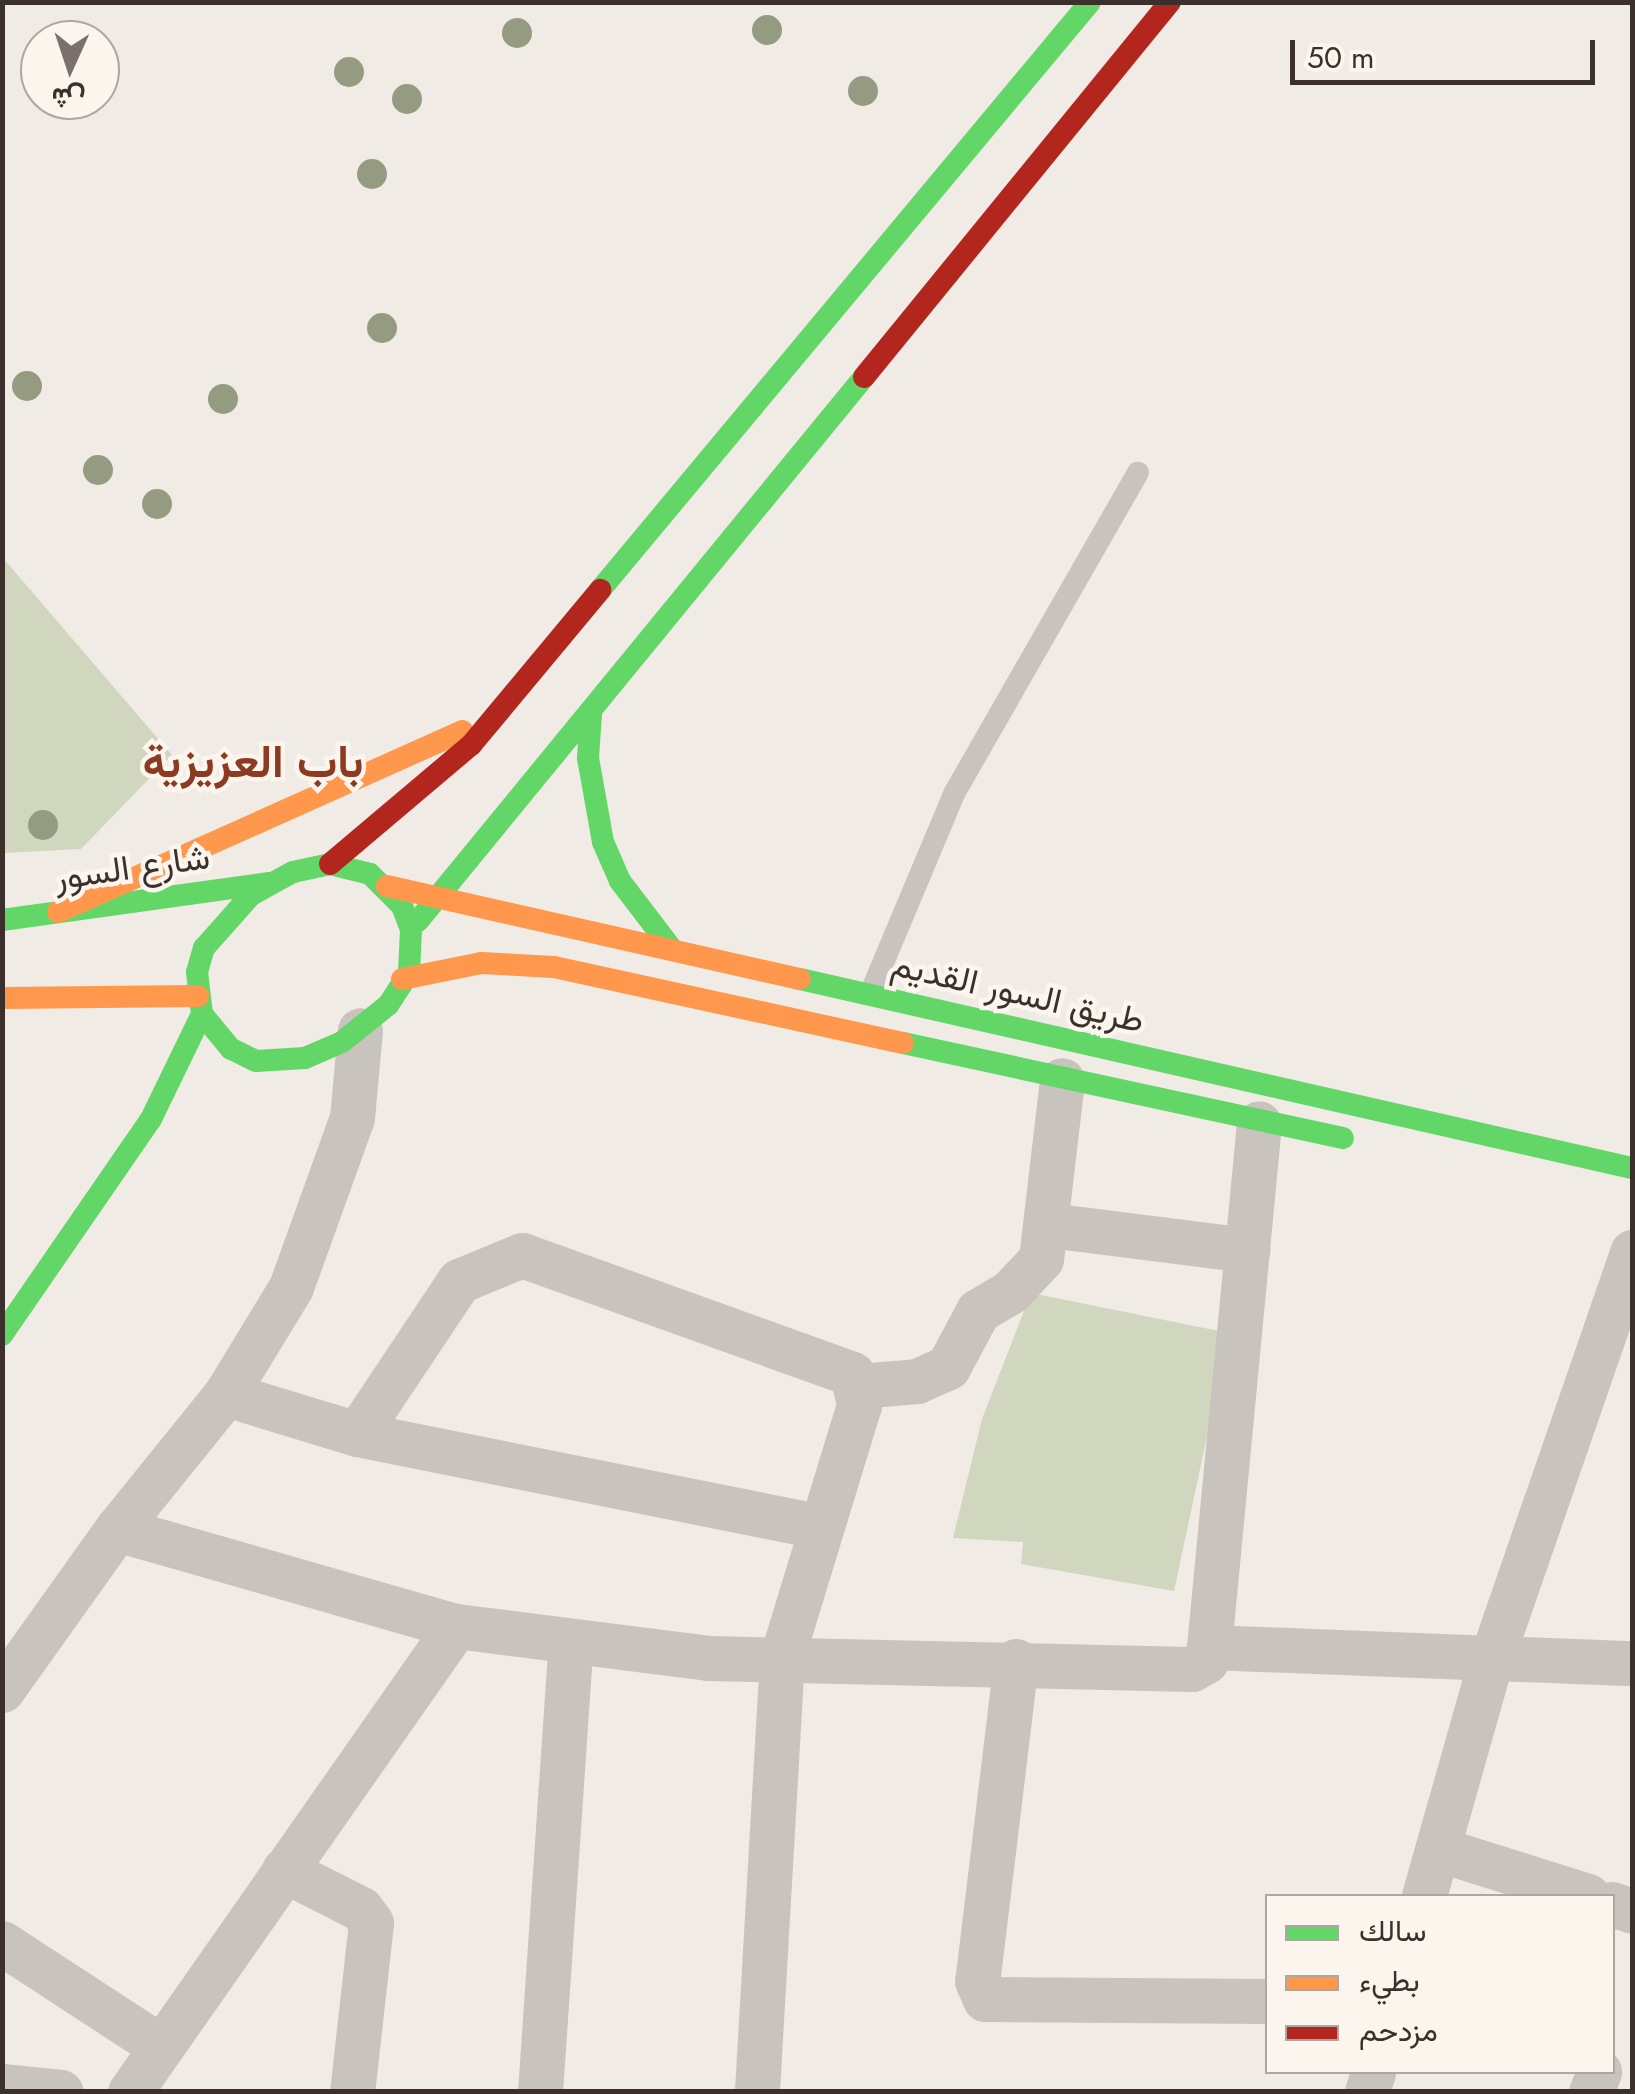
<!DOCTYPE html>
<meta charset="utf-8">
<style>
body{margin:0}
#map{position:relative;width:1635px;height:2094px;overflow:hidden;background:#f0ebe5;font-family:Jost,Vazirmatn,sans-serif}
div>[style]{position:absolute}
.green>*{inset:0;background:#d1d6bf}
.lane>*{height:22px;margin:-11px;padding:0 11px;transform-origin:11px;border-radius:11px;background:#c9c3be}
.street>*{height:45px;margin:-22.5px;padding:0 22.5px;transform-origin:22.5px;border-radius:22.5px;background:#c9c3be}
.fast>*{height:22px;margin:-11px;padding:0 11px;transform-origin:11px;border-radius:11px;background:#63d668}
.slow>*{height:22px;margin:-11px;padding:0 11px;transform-origin:11px;border-radius:11px;background:#ff974d}
.jam>*{height:22px;margin:-11px;padding:0 11px;transform-origin:11px;border-radius:11px;background:#b3261e}
.trees>*{width:30px;height:30px;margin:-15px;border-radius:50%;background:#959b80}
span{translate:-50% -50%;white-space:nowrap;text-align:center;line-height:1.15;-webkit-text-stroke:9px #fbf5ee;paint-order:stroke}
.street-label{font-size:35px;color:#3b302b}
.district-label{font-size:45px;color:#8c3b22;font-weight:700}
.frame{position:absolute;inset:0;border:5px solid #3b302b;pointer-events:none}
.legend{position:absolute;left:1265px;top:1894px;width:350px;height:180px;box-sizing:border-box;background:#fbf5ee;border:2px solid #aea6a0;margin:0;padding:12px 18px;list-style:none;font-size:30px;color:#3b302b}
.legend li{display:flex;align-items:center;gap:20px;height:50px}
.legend b{width:50px;border:2px solid #aea6a0}
.north{position:absolute;left:20px;top:20px;width:100px;height:100px;box-sizing:border-box;background:#fbf5ee;border:2px solid #aea6a0;border-radius:50%;rotate:183deg;font-size:28px;font-weight:700;line-height:40px;text-align:center;color:#3b302b}
.north::after{content:'';display:block;margin:auto;width:35px;height:45px;background:#7a716c;clip-path:polygon(50% 0,100% 100%,50% 72%,0 100%)}
.scale{position:absolute;left:1290px;top:40px;width:305px;height:45px;box-sizing:border-box;border:5px solid #3b302b;border-top:0;padding-left:12px;font-size:30px;line-height:35px;white-space:nowrap;color:#3b302b;-webkit-text-stroke:8px #fbf5ee;paint-order:stroke}
</style>
<div id="map">
<div class="green">
<i style="clip-path:polygon(3px 558px,172px 755px,81px 849px,3px 853px)"></i>
<i style="clip-path:polygon(1031px 1293px,1229px 1333px,1174px 1591px,1021px 1564px,1023px 1542px,953px 1538px,982px 1419px)"></i>
</div>
<div class="lane">
<i style="left:870px;top:994px;width:219px;rotate:-67.2deg"></i>
<i style="left:955px;top:792px;width:368px;rotate:-60.2deg"></i>
</div>
<div class="street">
<i style="left:1049px;top:1225px;width:200px;rotate:7.2deg"></i>
<i style="left:858px;top:1386px;width:59px;rotate:-4.8deg"></i>
<i style="left:917px;top:1381px;width:34px;rotate:-24deg"></i>
<i style="left:948px;top:1367px;width:64px;rotate:-61.8deg"></i>
<i style="left:978px;top:1311px;width:37px;rotate:-31deg"></i>
<i style="left:1010px;top:1292px;width:45px;rotate:-46.8deg"></i>
<i style="left:1041px;top:1259px;width:180px;rotate:-83.3deg"></i>
<i style="left:226px;top:1394px;width:137px;rotate:17deg"></i>
<i style="left:357px;top:1434px;width:469px;rotate:11.3deg"></i>
<i style="left:357px;top:1434px;width:184px;rotate:-56.3deg"></i>
<i style="left:459px;top:1281px;width:68px;rotate:-22.4deg"></i>
<i style="left:522px;top:1255px;width:351px;rotate:19.8deg"></i>
<i style="left:852px;top:1374px;width:32px;rotate:77deg"></i>
<i style="left:859px;top:1405px;width:264px;rotate:107deg"></i>
<i style="left:782px;top:1657px;width:436px;rotate:93.3deg"></i>
<i style="left:117px;top:1529px;width:353px;rotate:16deg"></i>
<i style="left:456px;top:1626px;width:254px;rotate:7.2deg"></i>
<i style="left:708px;top:1658px;width:484px;rotate:1.3deg"></i>
<i style="left:1192px;top:1669px;width:16px;rotate:-30deg"></i>
<i style="left:1206px;top:1661px;width:14px;rotate:-78deg"></i>
<i style="left:1209px;top:1647px;width:526px;rotate:-84.55deg"></i>
<i style="left:1209px;top:1647px;width:423px;rotate:2.2deg"></i>
<i style="left:1016px;top:1661px;width:322px;rotate:96.9deg"></i>
<i style="left:977px;top:1981px;width:20px;rotate:66deg"></i>
<i style="left:985px;top:1999px;width:283px;rotate:0.4deg"></i>
<i style="left:2px;top:1690px;width:198px;rotate:-54.5deg"></i>
<i style="left:117px;top:1529px;width:174px;rotate:-51.1deg"></i>
<i style="left:226px;top:1394px;width:125px;rotate:-58.7deg"></i>
<i style="left:291px;top:1287px;width:180px;rotate:-70.2deg"></i>
<i style="left:352px;top:1118px;width:88px;rotate:-84.8deg"></i>
<i style="left:1438px;top:1849px;width:157px;rotate:17.4deg"></i>
<i style="left:284px;top:1870px;width:86px;rotate:26.9deg"></i>
<i style="left:361px;top:1909px;width:17px;rotate:54deg"></i>
<i style="left:371px;top:1923px;width:170px;rotate:96.4deg"></i>
<i style="left:1424px;top:1896px;width:245px;rotate:-74.2deg"></i>
<i style="left:1491px;top:1660px;width:432px;rotate:-70.9deg"></i>
<i style="left:1612px;top:1904px;width:21px;rotate:19deg"></i>
<i style="left:2px;top:1943px;width:185px;rotate:33.1deg"></i>
<i style="left:2px;top:2086px;width:59px;rotate:5.8deg"></i>
<i style="left:130px;top:2092px;width:569px;rotate:-55.02deg"></i>
<i style="left:540px;top:2092px;width:452px;rotate:-86.1deg"></i>
<i style="left:1367px;top:2092px;width:21px;rotate:-73deg"></i>
<i style="left:1591px;top:2092px;width:22px;rotate:-68deg"></i>
</div>
<div class="fast">
<i style="left:600px;top:590px;width:765px;rotate:-50.19deg"></i>
<i style="left:591px;top:714px;width:44px;rotate:93.9deg"></i>
<i style="left:588px;top:758px;width:85px;rotate:79.9deg"></i>
<i style="left:603px;top:842px;width:43px;rotate:66.4deg"></i>
<i style="left:620px;top:881px;width:86px;rotate:52.6deg"></i>
<i style="left:330px;top:864px;width:41px;rotate:14deg"></i>
<i style="left:370px;top:874px;width:45px;rotate:45deg"></i>
<i style="left:402px;top:906px;width:25px;rotate:69deg"></i>
<i style="left:411px;top:929px;width:44px;rotate:92.6deg"></i>
<i style="left:409px;top:973px;width:38px;rotate:123deg"></i>
<i style="left:388px;top:1005px;width:59px;rotate:141.2deg"></i>
<i style="left:342px;top:1042px;width:40px;rotate:156.6deg"></i>
<i style="left:305px;top:1058px;width:49px;rotate:176.5deg"></i>
<i style="left:256px;top:1061px;width:28px;rotate:-154deg"></i>
<i style="left:231px;top:1049px;width:45px;rotate:-129.6deg"></i>
<i style="left:202px;top:1014px;width:42px;rotate:-96.8deg"></i>
<i style="left:197px;top:972px;width:25px;rotate:-74deg"></i>
<i style="left:204px;top:948px;width:71px;rotate:-48.4deg"></i>
<i style="left:251px;top:895px;width:48px;rotate:-28.7deg"></i>
<i style="left:293px;top:872px;width:38px;rotate:-12deg"></i>
<i style="left:2px;top:920px;width:270px;rotate:-7.9deg"></i>
<i style="left:418px;top:921px;width:703px;rotate:-50.65deg"></i>
<i style="left:800px;top:979px;width:853px;rotate:12.8deg"></i>
<i style="left:903px;top:1043px;width:450px;rotate:12.2deg"></i>
<i style="left:2px;top:1335px;width:262px;rotate:-55.4deg"></i>
<i style="left:151px;top:1119px;width:117px;rotate:-64.1deg"></i>
</div>
<div class="slow">
<i style="left:387px;top:886px;width:423px;rotate:12.7deg"></i>
<i style="left:58px;top:912px;width:443px;rotate:-24.1deg"></i>
<i style="left:402px;top:979px;width:81px;rotate:-11.4deg"></i>
<i style="left:481px;top:963px;width:73px;rotate:3.1deg"></i>
<i style="left:554px;top:967px;width:357px;rotate:12.3deg"></i>
<i style="left:2px;top:998px;width:196px;rotate:-0.6deg"></i>
</div>
<div class="jam">
<i style="left:864px;top:377px;width:484px;rotate:-50.8deg"></i>
<i style="left:330px;top:864px;width:185px;rotate:-40.2deg"></i>
<i style="left:471px;top:745px;width:202px;rotate:-50.2deg"></i>
</div>
<div class="trees">
<i style="left:767px;top:30px"></i>
<i style="left:517px;top:33px"></i>
<i style="left:349px;top:72px"></i>
<i style="left:863px;top:91px"></i>
<i style="left:407px;top:99px"></i>
<i style="left:372px;top:174px"></i>
<i style="left:382px;top:328px"></i>
<i style="left:27px;top:386px"></i>
<i style="left:223px;top:399px"></i>
<i style="left:98px;top:470px"></i>
<i style="left:157px;top:504px"></i>
<i style="left:43px;top:825px"></i>
</div>
<div class="street-label">
<span style="left:132px;top:867px;rotate:-8deg">شارع السور</span>
<span style="left:1018px;top:992px;rotate:13deg">طريق السور القديم</span>
</div>
<div class="district-label">
<span style="left:253px;top:762px">باب العزيزية</span>
</div>
<div class="frame"></div>
<ul class="legend">
<li><b style="height:12px;background:#63d668"></b>سالك</li>
<li><b style="height:12px;background:#ff974d"></b>بطيء</li>
<li><b style="height:12px;background:#b3261e"></b>مزدحم</li>
</ul>
<div class="north">ش</div>
<div class="scale">50 m</div>
</div>
